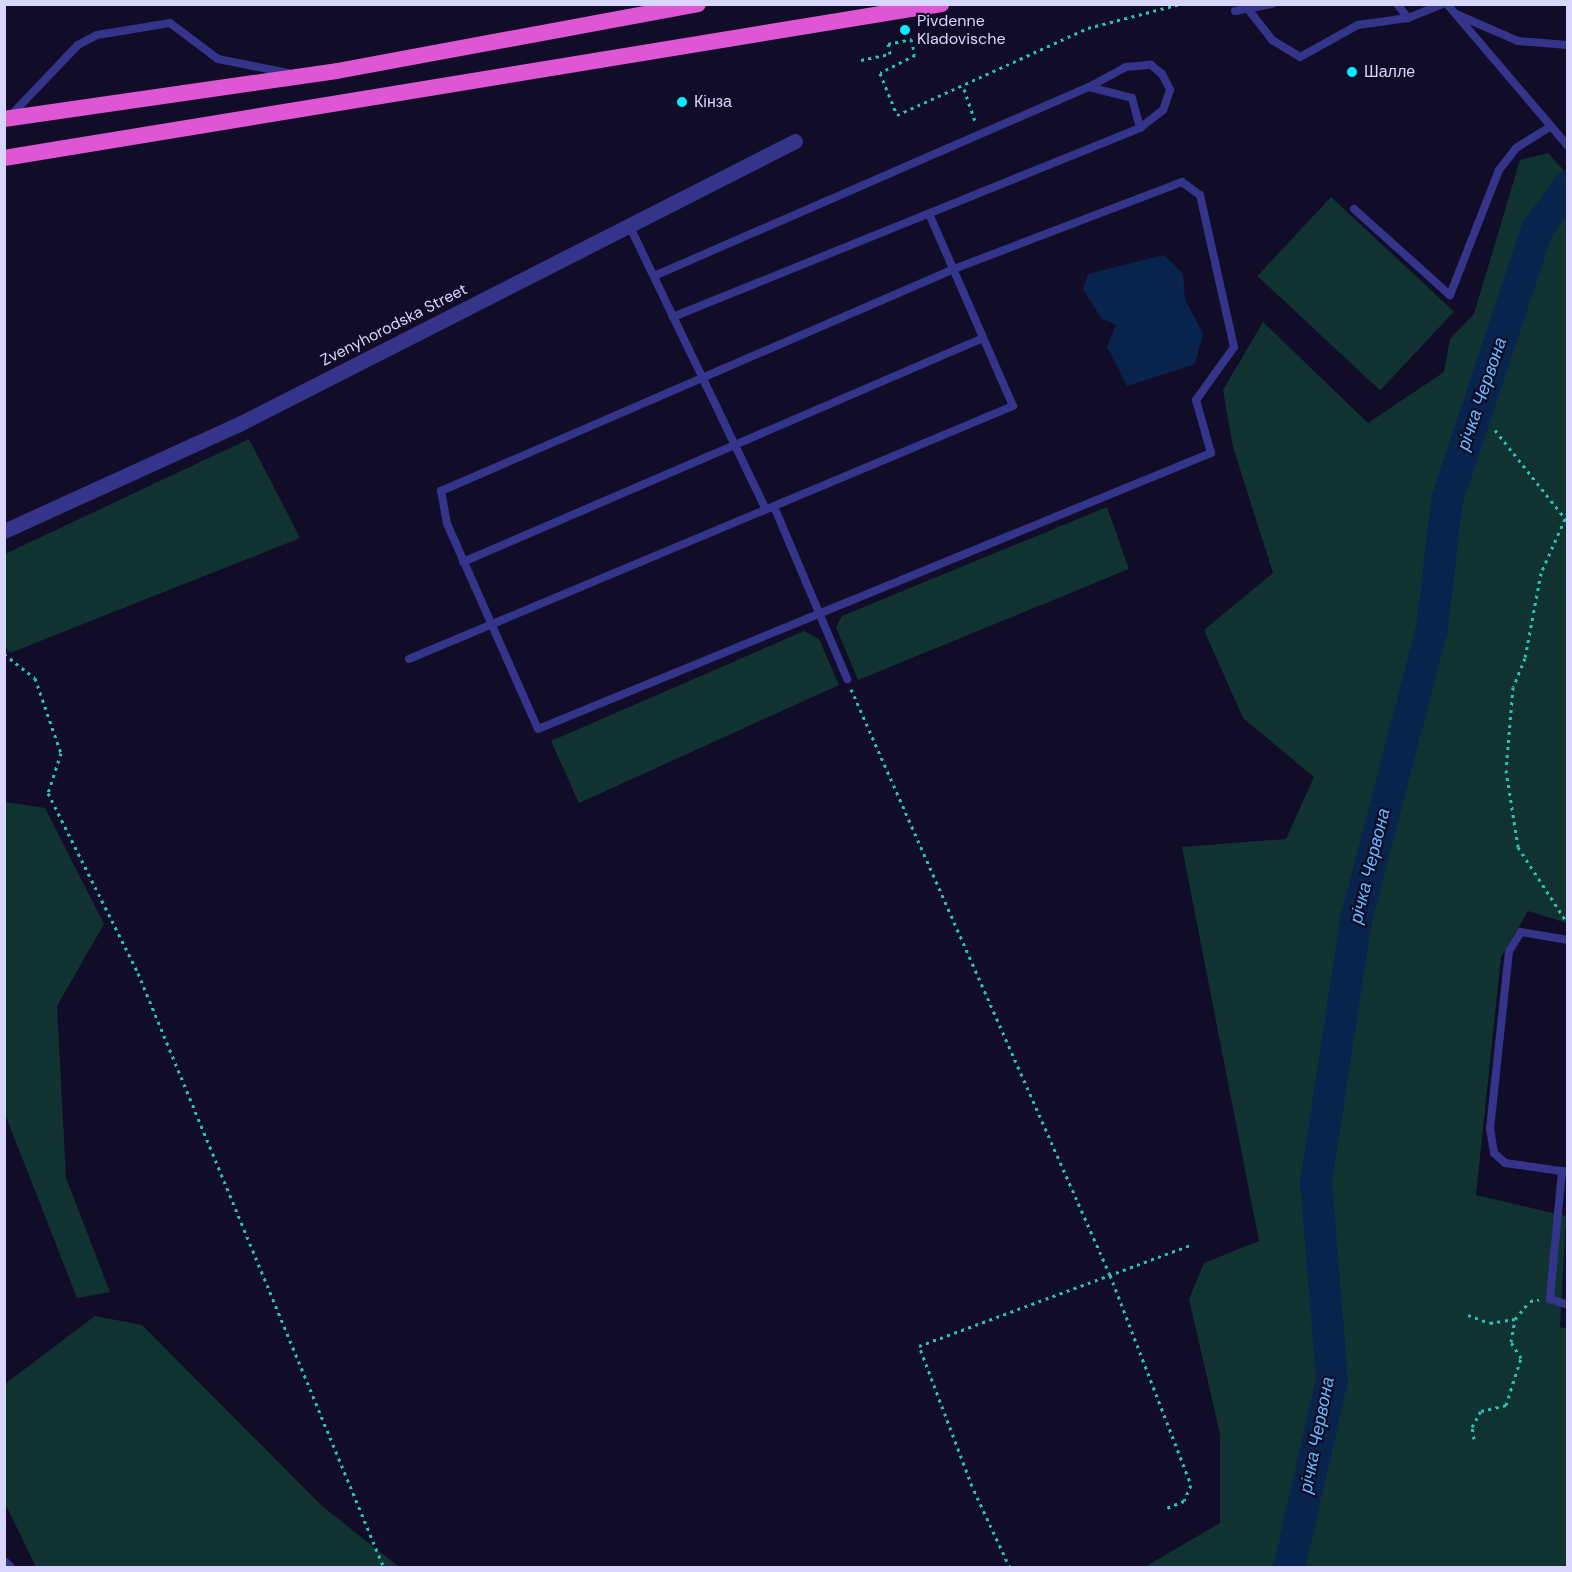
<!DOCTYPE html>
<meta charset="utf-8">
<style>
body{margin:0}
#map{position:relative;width:1572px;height:1572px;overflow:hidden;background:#110d28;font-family:"DM Sans",sans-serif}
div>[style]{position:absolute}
.green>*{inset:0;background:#103331;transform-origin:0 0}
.water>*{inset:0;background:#08244d}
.river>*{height:32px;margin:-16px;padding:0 16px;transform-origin:16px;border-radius:16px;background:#08244d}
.path>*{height:3px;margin-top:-1.5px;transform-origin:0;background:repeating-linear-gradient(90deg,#25c3b5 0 3px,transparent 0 7.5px)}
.service>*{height:8px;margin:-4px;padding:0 4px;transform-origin:4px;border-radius:4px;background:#35348b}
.minor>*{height:15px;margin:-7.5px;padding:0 7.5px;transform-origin:7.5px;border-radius:7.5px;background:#35348b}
.tertiary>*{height:15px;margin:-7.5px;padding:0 7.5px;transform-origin:7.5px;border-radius:7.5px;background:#35348b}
.trunk>*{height:16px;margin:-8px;padding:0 8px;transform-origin:8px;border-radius:8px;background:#de56d4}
.dots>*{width:16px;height:16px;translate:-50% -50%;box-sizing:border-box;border:3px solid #110d28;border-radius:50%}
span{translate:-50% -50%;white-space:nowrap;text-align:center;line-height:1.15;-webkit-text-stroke:4.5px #110d28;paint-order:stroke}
.poi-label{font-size:16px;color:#d8d5ff}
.left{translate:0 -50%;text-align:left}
.street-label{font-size:16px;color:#d8d5ff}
.water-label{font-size:18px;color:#63bcff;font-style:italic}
.frame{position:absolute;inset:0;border:6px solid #d8d5ff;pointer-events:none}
</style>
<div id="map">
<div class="green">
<i style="clip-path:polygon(1548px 153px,1568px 175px,1567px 923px,1528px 911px,1501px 957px,1476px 1195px,1566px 1216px,1560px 1327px,1568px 1329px,1567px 1567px,1143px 1568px,1220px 1523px,1220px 1434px,1189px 1299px,1204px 1263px,1259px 1241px,1182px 847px,1286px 839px,1314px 777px,1243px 718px,1204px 630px,1273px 573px,1233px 447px,1223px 390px,1263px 322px,1368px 423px,1444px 372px,1450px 339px,1474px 314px,1520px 160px)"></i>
<i style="left:1331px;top:197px;width:168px;height:108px;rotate:43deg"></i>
<i style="clip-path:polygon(249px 439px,300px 538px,10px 653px,5px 646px,5px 554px)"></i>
<i style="clip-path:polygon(1107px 507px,1129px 569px,858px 680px,836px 627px,842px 616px)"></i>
<i style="clip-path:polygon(804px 631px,819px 639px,839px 685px,579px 803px,551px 741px)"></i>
<i style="clip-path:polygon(5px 802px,45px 808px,104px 924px,57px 1006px,66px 1178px,110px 1292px,77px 1298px,5px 1114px)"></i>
<i style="clip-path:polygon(95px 1316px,142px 1325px,322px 1506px,399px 1567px,36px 1567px,5px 1503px,5px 1384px)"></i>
</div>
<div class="water">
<i style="clip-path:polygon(1164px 255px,1183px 274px,1185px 299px,1203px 334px,1195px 364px,1127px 386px,1107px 347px,1116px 325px,1102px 319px,1083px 289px,1088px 274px)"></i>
</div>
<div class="river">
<i style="left:1289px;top:1568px;width:193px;rotate:-77.1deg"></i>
<i style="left:1332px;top:1380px;width:199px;rotate:-94.6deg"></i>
<i style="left:1316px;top:1182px;width:265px;rotate:-81.3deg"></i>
<i style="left:1356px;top:920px;width:302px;rotate:-75.4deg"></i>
<i style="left:1432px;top:628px;width:129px;rotate:-83.3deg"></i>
<i style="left:1447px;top:500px;width:285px;rotate:-71.6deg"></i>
<i style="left:1537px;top:230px;width:53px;rotate:-54.2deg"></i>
</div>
<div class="path">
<i style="left:861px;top:60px;width:30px;rotate:-12deg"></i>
<i style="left:890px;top:54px;width:10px;rotate:-101deg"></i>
<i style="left:888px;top:44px;width:24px;rotate:-12deg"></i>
<i style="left:911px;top:39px;width:16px;rotate:76deg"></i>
<i style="left:915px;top:55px;width:39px;rotate:153deg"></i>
<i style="left:880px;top:73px;width:45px;rotate:68deg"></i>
<i style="left:897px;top:115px;width:210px;rotate:-24.5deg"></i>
<i style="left:1088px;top:28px;width:95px;rotate:-14.6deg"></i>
<i style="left:964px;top:89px;width:37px;rotate:71deg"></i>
<i style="left:1495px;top:430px;width:117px;rotate:51.6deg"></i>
<i style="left:1568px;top:512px;width:67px;rotate:113.9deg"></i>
<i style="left:1541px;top:573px;width:86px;rotate:100.7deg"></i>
<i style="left:1525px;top:658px;width:31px;rotate:112deg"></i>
<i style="left:1513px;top:687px;width:83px;rotate:94.8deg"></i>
<i style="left:1506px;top:770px;width:78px;rotate:81.1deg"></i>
<i style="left:1518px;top:847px;width:92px;rotate:57deg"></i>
<i style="left:4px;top:654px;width:39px;rotate:38deg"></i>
<i style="left:35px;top:678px;width:79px;rotate:70.9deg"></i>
<i style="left:61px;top:753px;width:42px;rotate:108deg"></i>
<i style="left:48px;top:793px;width:201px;rotate:63.4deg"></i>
<i style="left:138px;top:973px;width:644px;rotate:67.54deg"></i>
<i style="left:851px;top:689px;width:641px;rotate:66.16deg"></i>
<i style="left:1110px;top:1275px;width:225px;rotate:68.9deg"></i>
<i style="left:1191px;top:1485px;width:17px;rotate:114deg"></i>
<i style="left:1184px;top:1501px;width:18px;rotate:158deg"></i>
<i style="left:1468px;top:1315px;width:23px;rotate:20deg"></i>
<i style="left:1490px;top:1323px;width:25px;rotate:-9deg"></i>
<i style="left:1474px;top:1439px;width:12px;rotate:-99deg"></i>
<i style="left:1472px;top:1427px;width:18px;rotate:-61deg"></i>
<i style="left:1481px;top:1411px;width:26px;rotate:-13deg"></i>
<i style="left:1506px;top:1405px;width:49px;rotate:-72.3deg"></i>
<i style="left:1521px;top:1358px;width:19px;rotate:-122deg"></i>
<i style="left:1511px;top:1342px;width:23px;rotate:-80deg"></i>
<i style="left:1515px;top:1319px;width:23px;rotate:-50deg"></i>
<i style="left:1530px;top:1301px;width:9px;rotate:-6deg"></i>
<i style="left:1010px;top:1568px;width:90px;rotate:-114.9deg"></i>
<i style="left:972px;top:1486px;width:150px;rotate:-110.7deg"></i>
<i style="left:919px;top:1346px;width:290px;rotate:-20.4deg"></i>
</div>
<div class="service">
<i style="left:1397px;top:4px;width:18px;rotate:52deg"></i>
<i style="left:1408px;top:18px;width:37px;rotate:-22deg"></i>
<i style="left:1447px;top:4px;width:187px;rotate:49.6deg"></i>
<i style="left:1248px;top:9px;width:39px;rotate:52deg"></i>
<i style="left:1272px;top:40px;width:33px;rotate:31deg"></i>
<i style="left:1300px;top:57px;width:66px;rotate:-28.9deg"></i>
<i style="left:1358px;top:25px;width:50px;rotate:-8deg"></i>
<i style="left:1235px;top:11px;width:38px;rotate:-11deg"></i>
<i style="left:1458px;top:15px;width:65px;rotate:23.4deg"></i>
<i style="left:1518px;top:41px;width:50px;rotate:4.6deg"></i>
<i style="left:1089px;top:87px;width:42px;rotate:-28.4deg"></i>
<i style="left:1126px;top:67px;width:25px;rotate:-5deg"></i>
<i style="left:1151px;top:65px;width:14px;rotate:39deg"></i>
<i style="left:1162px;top:74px;width:18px;rotate:63deg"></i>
<i style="left:1170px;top:90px;width:21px;rotate:109deg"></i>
<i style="left:1163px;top:110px;width:29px;rotate:142deg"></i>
<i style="left:11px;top:115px;width:97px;rotate:-46.3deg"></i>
<i style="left:78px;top:45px;width:21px;rotate:-28deg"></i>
<i style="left:97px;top:35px;width:74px;rotate:-9.3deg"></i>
<i style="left:170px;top:23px;width:60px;rotate:36.9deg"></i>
<i style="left:218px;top:59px;width:71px;rotate:11.3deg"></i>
<i style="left:1182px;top:182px;width:22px;rotate:36deg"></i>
<i style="left:1200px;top:195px;width:156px;rotate:77.4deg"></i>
<i style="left:1234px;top:347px;width:65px;rotate:125.6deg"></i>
<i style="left:1196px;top:400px;width:55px;rotate:74.2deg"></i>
<i style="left:1211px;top:453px;width:727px;rotate:157.7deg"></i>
<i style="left:538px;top:729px;width:224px;rotate:-113.9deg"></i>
<i style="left:447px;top:524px;width:34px;rotate:-100deg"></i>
<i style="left:441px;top:491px;width:559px;rotate:-23.4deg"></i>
<i style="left:954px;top:269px;width:244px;rotate:-20.9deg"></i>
<i style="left:1354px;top:209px;width:129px;rotate:41.9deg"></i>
<i style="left:1450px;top:295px;width:134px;rotate:-68.6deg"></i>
<i style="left:1499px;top:170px;width:28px;rotate:-52deg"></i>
<i style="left:1516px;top:148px;width:40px;rotate:-32deg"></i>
<i style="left:629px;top:225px;width:314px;rotate:64.3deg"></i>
<i style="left:654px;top:276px;width:474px;rotate:-23.5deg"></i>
<i style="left:1089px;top:87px;width:44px;rotate:14.3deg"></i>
<i style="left:1132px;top:98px;width:31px;rotate:75deg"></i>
<i style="left:1140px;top:128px;width:504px;rotate:157.97deg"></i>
<i style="left:775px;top:509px;width:185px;rotate:67deg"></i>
<i style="left:463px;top:562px;width:566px;rotate:-23.3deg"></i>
<i style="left:409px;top:659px;width:655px;rotate:-22.73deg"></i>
<i style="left:1013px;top:406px;width:210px;rotate:-113.6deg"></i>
<i style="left:1568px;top:940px;width:48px;rotate:-170.3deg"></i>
<i style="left:1521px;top:932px;width:22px;rotate:122deg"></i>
<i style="left:1509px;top:951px;width:178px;rotate:96.1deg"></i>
<i style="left:1490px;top:1128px;width:25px;rotate:81deg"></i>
<i style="left:1494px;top:1153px;width:15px;rotate:42deg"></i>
<i style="left:1505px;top:1163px;width:64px;rotate:8.1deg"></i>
<i style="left:1562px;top:1171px;width:129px;rotate:95.4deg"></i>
<i style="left:1550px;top:1299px;width:19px;rotate:18deg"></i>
</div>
<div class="minor">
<i style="left:4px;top:1565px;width:4px;rotate:45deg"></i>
</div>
<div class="tertiary">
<i style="left:4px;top:531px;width:256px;rotate:-24.5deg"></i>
<i style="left:237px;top:425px;width:626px;rotate:-26.97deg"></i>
</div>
<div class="trunk">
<i style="left:4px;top:119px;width:336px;rotate:-8.2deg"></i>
<i style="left:337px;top:71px;width:367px;rotate:-10.5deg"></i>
<i style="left:4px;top:158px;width:950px;rotate:-9.33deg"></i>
</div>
<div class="dots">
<i style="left:905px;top:30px;background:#01eeff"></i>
<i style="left:1352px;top:72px;background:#01eeff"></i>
<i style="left:682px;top:102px;background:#01eeff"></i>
</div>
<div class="poi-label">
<span class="left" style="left:917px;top:30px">Pivdenne<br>Kladovische</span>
<span class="left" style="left:1364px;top:72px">Шалле</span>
<span class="left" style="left:694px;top:102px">Кінза</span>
</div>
<div class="street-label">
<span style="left:394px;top:325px;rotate:-27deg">Zvenyhorodska Street</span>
</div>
<div class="water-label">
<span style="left:1482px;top:394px;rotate:-71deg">річка Червона</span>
<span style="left:1370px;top:866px;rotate:-76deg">річка Червона</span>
<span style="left:1317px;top:1435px;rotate:-79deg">річка Червона</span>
</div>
<div class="frame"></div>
</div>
